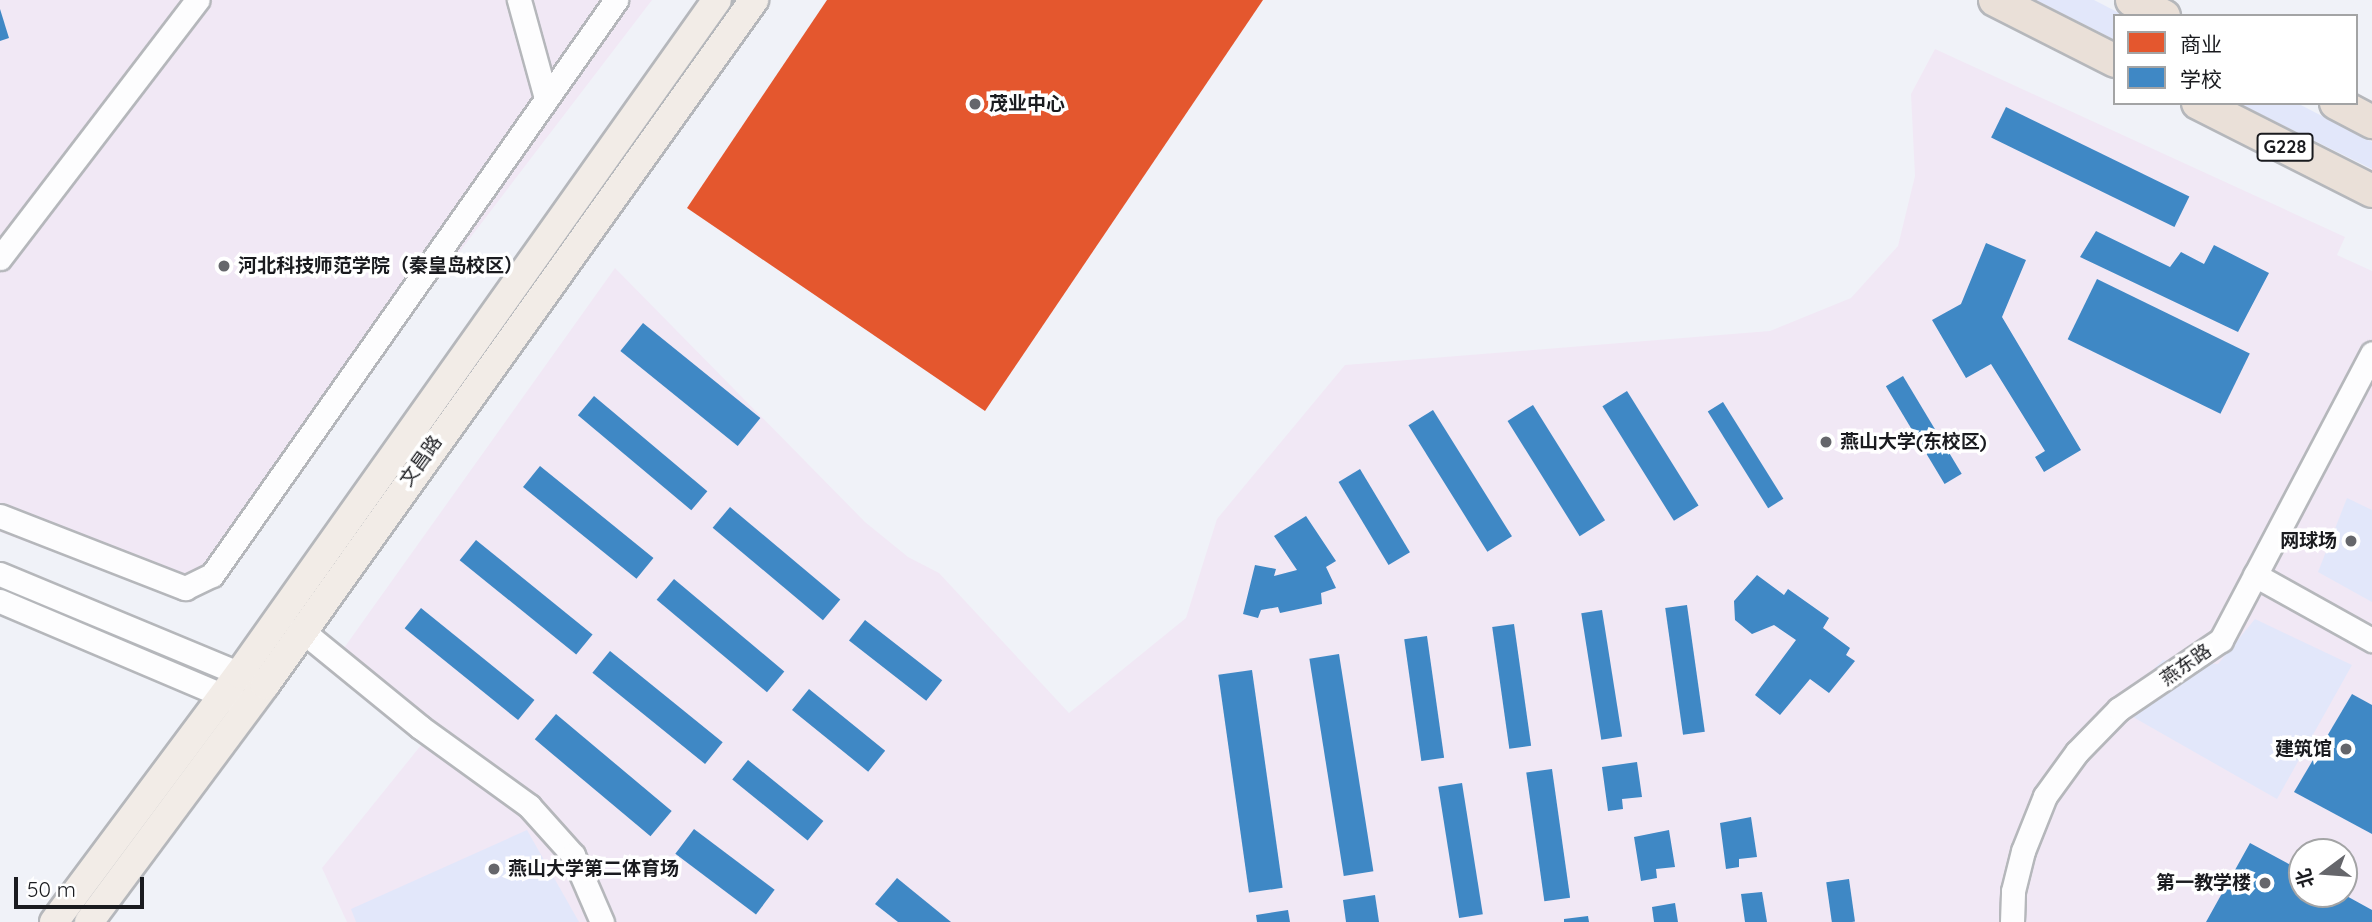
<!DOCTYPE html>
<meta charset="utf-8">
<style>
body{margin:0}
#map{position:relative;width:2372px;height:922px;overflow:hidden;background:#f0f2f8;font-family:Quicksand,"Noto Sans SC",sans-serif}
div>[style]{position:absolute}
.education>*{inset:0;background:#f1e8f5}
.green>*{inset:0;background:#e2e7fa}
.shops>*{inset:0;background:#e4572e}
.schools>*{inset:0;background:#3f88c5;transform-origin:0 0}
.roads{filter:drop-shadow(2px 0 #b5b7bb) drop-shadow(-2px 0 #b5b7bb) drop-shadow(0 2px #b5b7bb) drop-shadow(0 -2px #b5b7bb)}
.minor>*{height:23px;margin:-11.5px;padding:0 11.5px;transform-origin:11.5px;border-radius:11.5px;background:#fdfdfe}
.major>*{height:28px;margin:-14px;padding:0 14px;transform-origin:14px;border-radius:14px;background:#f2ece7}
.highway>*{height:32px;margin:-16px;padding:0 16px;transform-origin:16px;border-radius:16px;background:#eae0d8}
.dots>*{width:19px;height:19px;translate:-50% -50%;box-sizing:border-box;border:4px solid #fff;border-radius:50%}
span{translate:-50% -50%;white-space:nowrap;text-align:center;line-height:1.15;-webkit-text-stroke:7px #fff;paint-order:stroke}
.shield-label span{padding:2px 5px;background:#fff;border:2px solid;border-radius:5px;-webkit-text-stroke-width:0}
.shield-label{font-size:18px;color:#1a1b1f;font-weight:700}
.poi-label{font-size:19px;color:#1a1b1f;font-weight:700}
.left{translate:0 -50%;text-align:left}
.right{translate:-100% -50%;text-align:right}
.street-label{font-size:19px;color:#1a1b1f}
.legend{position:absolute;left:2113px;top:14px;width:245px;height:91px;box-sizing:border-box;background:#fff;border:2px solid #a3a4a5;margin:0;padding:9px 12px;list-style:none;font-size:21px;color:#1a1b1f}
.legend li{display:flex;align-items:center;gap:14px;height:35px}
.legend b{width:35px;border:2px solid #a3a4a5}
.north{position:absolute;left:2288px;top:838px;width:70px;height:70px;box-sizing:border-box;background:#fff;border:2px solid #a3a4a5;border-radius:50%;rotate:254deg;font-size:19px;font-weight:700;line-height:28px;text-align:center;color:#1a1b1f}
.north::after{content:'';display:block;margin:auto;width:24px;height:32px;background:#65666b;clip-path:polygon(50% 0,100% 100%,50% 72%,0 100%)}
.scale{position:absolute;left:14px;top:877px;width:130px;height:32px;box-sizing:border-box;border:4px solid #1a1b1f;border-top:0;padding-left:9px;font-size:21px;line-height:24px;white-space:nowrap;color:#1a1b1f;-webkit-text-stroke:5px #fff;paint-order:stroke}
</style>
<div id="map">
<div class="education">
<i style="clip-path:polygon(0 0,652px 0,191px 603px,0 532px)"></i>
<i style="clip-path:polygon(evenodd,1935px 49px,2345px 237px,2337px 255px,2372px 271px,2372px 922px,347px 922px,322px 868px,426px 739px,334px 662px,615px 268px,865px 522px,908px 557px,939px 573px,1069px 713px,1186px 618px,1217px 519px,1345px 365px,1770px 331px,1851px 298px,1898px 246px,1915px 176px,1911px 94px,1935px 49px,2302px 852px,2344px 852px,2344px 894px,2302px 894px,2302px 852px)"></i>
</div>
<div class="green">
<i style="clip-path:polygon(2036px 0,2094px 0,2125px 16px,2115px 16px,2115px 40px)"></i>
<i style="clip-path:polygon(2238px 103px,2297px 103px,2372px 142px,2372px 169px)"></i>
<i style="clip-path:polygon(2347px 498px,2372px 510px,2372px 602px,2318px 572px)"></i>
<i style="clip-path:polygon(2255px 619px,2352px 665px,2277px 799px,2133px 717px,2126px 696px,2163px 660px,2218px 664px)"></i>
<i style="clip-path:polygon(527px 830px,579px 922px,356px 922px,351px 909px)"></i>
</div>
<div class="shops">
<i style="clip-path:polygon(827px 0,1263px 0,985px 411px,687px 208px)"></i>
</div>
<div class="schools">
<i style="clip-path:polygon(0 9px,9px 38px,0 41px)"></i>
<i style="left:2006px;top:107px;width:204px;height:34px;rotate:26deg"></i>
<i style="clip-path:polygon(2096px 231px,2170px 267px,2181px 252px,2204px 264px,2214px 245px,2269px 273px,2238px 332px,2080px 257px)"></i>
<i style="clip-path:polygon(1986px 243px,2026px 260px,2002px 317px,2081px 450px,2044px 472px,2035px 457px,2045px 451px,1991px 364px,1966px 378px,1932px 320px,1961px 304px)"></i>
<i style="left:2097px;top:279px;width:170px;height:67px;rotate:26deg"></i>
<i style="left:643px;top:323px;width:151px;height:36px;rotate:39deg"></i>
<i style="left:1903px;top:376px;width:114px;height:20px;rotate:59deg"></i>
<i style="left:1627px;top:391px;width:135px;height:29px;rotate:58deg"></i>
<i style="left:594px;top:396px;width:148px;height:25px;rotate:40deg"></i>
<i style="left:1723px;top:402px;width:114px;height:18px;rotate:58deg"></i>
<i style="left:1533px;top:405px;width:136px;height:30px;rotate:58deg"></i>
<i style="left:1433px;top:410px;width:149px;height:29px;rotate:58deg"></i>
<i style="left:540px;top:466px;width:146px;height:27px;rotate:39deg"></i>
<i style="left:1360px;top:469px;width:97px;height:25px;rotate:59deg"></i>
<i style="left:730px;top:507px;width:144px;height:27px;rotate:40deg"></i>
<i style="clip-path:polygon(1306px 516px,1336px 561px,1326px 567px,1336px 588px,1321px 593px,1322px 604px,1280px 613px,1278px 607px,1261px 610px,1258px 618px,1243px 614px,1255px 565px,1276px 569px,1274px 576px,1297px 570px,1274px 536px)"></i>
<i style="left:476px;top:540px;width:150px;height:26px;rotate:39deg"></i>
<i style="clip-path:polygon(1757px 575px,1784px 595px,1788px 589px,1829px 618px,1823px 628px,1850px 648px,1846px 655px,1855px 661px,1829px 693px,1810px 679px,1780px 715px,1755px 695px,1796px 640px,1774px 625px,1752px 634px,1735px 620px,1734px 601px)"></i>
<i style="left:674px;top:579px;width:144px;height:27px;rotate:40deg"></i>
<i style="left:1687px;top:605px;width:128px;height:22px;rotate:82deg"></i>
<i style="left:421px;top:608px;width:146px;height:26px;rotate:39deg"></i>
<i style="left:1602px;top:610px;width:128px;height:21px;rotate:81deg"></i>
<i style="left:865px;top:620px;width:98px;height:26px;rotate:38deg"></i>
<i style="left:1514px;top:624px;width:123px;height:22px;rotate:82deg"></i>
<i style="left:1427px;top:636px;width:123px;height:23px;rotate:82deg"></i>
<i style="left:610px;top:651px;width:145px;height:28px;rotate:39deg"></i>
<i style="left:1339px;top:654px;width:220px;height:30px;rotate:81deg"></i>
<i style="left:1252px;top:670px;width:220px;height:34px;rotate:82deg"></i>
<i style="left:809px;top:689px;width:98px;height:27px;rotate:39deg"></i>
<i style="clip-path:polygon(2352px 694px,2372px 705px,2372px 834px,2294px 792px)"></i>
<i style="left:556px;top:714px;width:151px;height:33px;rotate:40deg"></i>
<i style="left:748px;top:760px;width:97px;height:25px;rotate:39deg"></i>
<i style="clip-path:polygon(1637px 762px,1642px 797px,1622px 799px,1623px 809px,1608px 811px,1602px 767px)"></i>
<i style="left:1552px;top:769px;width:130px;height:26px;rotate:82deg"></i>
<i style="left:1462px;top:783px;width:133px;height:24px;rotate:81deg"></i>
<i style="clip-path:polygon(1751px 817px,1757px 857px,1739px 859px,1739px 867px,1726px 869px,1720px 823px)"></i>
<i style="left:694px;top:829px;width:101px;height:31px;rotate:37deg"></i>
<i style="clip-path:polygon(1669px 830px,1675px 867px,1656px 869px,1657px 878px,1641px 881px,1634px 837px)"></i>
<i style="clip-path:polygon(2250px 843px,2302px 871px,2302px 894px,2343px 894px,2372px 910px,2372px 922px,2206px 922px)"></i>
<i style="clip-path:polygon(897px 878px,951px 922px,898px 922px,875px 904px)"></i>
<i style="left:1849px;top:879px;width:43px;height:23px;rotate:82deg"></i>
<i style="clip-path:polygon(1762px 892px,1767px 922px,1745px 922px,1741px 894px)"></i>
<i style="clip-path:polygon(1375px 895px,1379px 922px,1346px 922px,1343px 900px)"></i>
<i style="clip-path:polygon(1675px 903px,1678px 922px,1654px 922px,1652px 907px)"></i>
<i style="clip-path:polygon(1288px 910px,1290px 922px,1257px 922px,1256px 915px)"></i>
<i style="clip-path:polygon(1588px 916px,1589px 922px,1564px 922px,1564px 919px)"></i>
</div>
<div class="roads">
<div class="minor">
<i style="left:519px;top:0;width:102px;rotate:74.6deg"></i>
<i style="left:0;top:258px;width:325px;rotate:-52.6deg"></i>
<i style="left:0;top:516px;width:199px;rotate:21.3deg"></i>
<i style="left:185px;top:588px;width:30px;rotate:-26deg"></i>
<i style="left:212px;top:575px;width:703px;rotate:-54.91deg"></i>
<i style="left:0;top:574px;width:273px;rotate:22.6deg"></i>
<i style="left:2255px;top:575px;width:134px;rotate:29.1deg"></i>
<i style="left:0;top:601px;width:259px;rotate:23deg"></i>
<i style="left:300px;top:629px;width:155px;rotate:39.2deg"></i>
<i style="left:420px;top:727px;width:135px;rotate:35.9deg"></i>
<i style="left:529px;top:806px;width:66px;rotate:48.1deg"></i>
<i style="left:573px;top:855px;width:73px;rotate:66.6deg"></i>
<i style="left:2012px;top:922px;width:31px;rotate:-88deg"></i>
<i style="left:2013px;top:891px;width:41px;rotate:-76deg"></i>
<i style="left:2023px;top:851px;width:59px;rotate:-68.2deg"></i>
<i style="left:2045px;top:796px;width:54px;rotate:-54deg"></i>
<i style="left:2077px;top:752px;width:60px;rotate:-45.7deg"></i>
<i style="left:2119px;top:709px;width:123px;rotate:-34.1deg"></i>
<i style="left:2221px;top:640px;width:324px;rotate:-62.2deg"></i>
</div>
<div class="major">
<i style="left:54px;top:922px;width:309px;rotate:-53.3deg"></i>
<i style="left:239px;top:674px;width:826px;rotate:-54.66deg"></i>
<i style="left:89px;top:922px;width:295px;rotate:-53.4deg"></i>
<i style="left:265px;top:685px;width:842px;rotate:-54.48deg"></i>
</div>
<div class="highway">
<i style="left:1995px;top:0;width:135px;rotate:26.9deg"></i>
<i style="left:2132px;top:0;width:36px;rotate:27deg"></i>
<i style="left:2198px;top:103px;width:195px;rotate:26.8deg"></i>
<i style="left:2336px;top:103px;width:41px;rotate:27.8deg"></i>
</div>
</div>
<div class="dots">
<i style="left:975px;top:104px;background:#65666b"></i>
<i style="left:224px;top:266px;background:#65666b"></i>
<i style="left:1826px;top:442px;background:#65666b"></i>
<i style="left:2351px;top:541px;background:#65666b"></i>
<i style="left:2346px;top:749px;background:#65666b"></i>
<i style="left:494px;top:869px;background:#65666b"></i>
<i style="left:2265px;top:883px;background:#65666b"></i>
</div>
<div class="shield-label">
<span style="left:2285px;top:147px">G228</span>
</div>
<div class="poi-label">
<span class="left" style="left:989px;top:104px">茂业中心</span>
<span class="left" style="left:238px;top:266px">河北科技师范学院（秦皇岛校区）</span>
<span class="left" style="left:1840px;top:442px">燕山大学(东校区)</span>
<span class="right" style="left:2337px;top:541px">网球场</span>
<span class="right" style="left:2332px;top:749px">建筑馆</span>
<span class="left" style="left:508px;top:869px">燕山大学第二体育场</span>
<span class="right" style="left:2251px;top:883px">第一教学楼</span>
</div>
<div class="street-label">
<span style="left:421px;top:461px;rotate:-54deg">文昌路</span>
<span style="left:2186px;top:665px;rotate:-35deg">燕东路</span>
</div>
<ul class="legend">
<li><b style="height:19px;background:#e4572e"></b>商业</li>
<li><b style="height:19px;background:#3f88c5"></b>学校</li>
</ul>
<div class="north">北</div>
<div class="scale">50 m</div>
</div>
